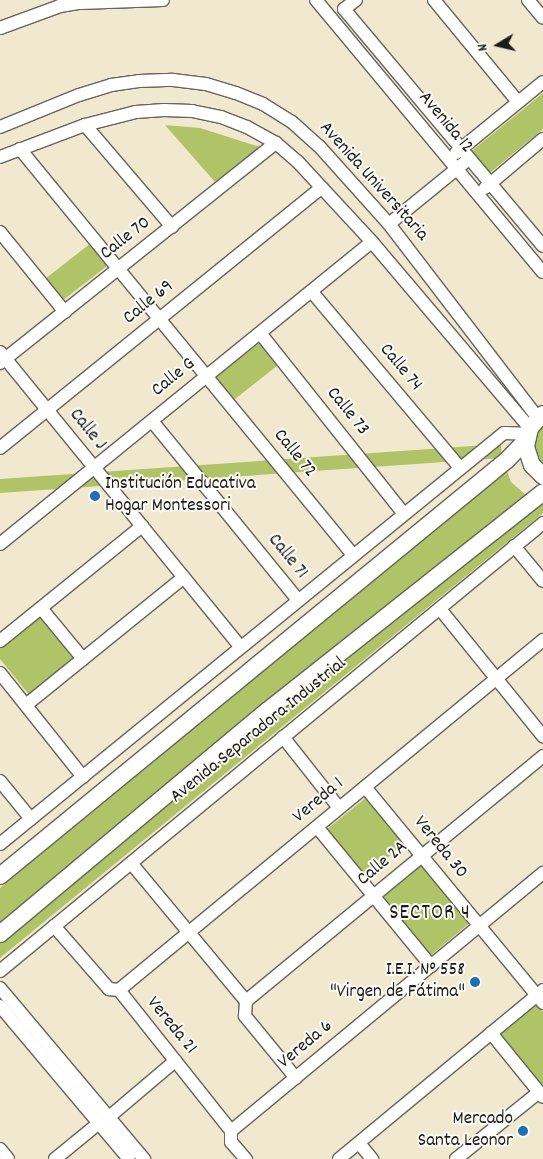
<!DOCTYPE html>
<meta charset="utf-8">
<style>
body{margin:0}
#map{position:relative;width:543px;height:1159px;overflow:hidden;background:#f0e9d0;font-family:Dekko,sans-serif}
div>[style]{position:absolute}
.green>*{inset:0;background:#b0c366;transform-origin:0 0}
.roads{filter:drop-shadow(1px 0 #66645b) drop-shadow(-1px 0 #66645b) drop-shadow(0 1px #66645b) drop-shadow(0 -1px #66645b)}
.minor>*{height:12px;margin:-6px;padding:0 6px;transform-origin:6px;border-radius:6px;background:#fff}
.major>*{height:16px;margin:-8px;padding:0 8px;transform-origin:8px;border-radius:8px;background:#fff}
.dots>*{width:14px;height:14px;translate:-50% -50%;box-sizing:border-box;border:2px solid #fdfcf7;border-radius:50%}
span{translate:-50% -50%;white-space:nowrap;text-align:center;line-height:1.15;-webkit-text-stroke:4px #fdfcf7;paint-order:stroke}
.street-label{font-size:19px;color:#1c1c1c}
.poi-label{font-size:19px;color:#1c1c1c}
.left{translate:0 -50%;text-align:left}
.right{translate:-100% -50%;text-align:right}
.quarter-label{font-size:21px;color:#1c1c1c;letter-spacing:1px}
.north{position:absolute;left:473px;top:20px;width:50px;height:50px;-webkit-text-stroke:4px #fdfcf7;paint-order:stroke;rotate:261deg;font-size:14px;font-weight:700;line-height:20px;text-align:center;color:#1c1c1c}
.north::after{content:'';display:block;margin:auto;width:18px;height:22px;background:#1c1c1c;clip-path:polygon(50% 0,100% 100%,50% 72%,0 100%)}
</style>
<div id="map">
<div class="green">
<i style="clip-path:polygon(543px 93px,543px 129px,486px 176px,468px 154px)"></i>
<i style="clip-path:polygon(165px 125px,200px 128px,260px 147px,215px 182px)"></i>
<i style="left:91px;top:243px;width:28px;height:58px;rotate:52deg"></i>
<i style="left:262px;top:341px;width:29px;height:59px;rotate:52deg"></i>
<i style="clip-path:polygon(543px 424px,543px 464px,536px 452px,534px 443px,536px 434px)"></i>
<i style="left:501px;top:444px;width:14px;height:646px;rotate:86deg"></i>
<i style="clip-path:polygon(507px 471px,511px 482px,526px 495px,0 925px,0 888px)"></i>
<i style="clip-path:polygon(536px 501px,543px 503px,543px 513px,0 958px,0 940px)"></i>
<i style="clip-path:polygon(39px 616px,75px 660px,30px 696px,0 659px,0 648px)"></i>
<i style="left:368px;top:796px;width:60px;height:54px;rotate:51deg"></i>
<i style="left:423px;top:864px;width:75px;height:55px;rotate:50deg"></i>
<i style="clip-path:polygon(535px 1002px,543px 1012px,543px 1087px,498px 1033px)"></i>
</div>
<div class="roads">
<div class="minor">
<i style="left:316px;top:0;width:354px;rotate:50.2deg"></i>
<i style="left:356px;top:0;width:15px;rotate:143deg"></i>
<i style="left:344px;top:9px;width:309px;rotate:50deg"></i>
<i style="left:434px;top:0;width:132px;rotate:50.5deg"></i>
<i style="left:528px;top:0;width:23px;rotate:50deg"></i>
<i style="left:0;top:28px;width:64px;rotate:-20.1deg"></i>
<i style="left:60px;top:6px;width:20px;rotate:-9deg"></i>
<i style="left:80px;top:3px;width:83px;rotate:-2.1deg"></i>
<i style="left:85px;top:125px;width:134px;rotate:49.5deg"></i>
<i style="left:0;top:127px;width:85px;rotate:-22.1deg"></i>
<i style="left:79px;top:95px;width:34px;rotate:-17deg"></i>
<i style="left:111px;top:85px;width:28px;rotate:-8deg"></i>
<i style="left:139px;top:81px;width:34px;rotate:-2deg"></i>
<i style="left:173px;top:80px;width:33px;rotate:7deg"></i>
<i style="left:206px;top:84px;width:31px;rotate:17deg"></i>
<i style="left:236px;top:93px;width:29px;rotate:22deg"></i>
<i style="left:263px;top:104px;width:34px;rotate:32deg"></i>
<i style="left:292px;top:122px;width:36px;rotate:42deg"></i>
<i style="left:319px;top:146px;width:105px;rotate:48.1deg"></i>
<i style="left:389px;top:224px;width:245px;rotate:52.5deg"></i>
<i style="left:20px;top:149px;width:525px;rotate:50.64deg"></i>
<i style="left:456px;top:153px;width:112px;rotate:-39.2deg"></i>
<i style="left:0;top:157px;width:91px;rotate:-20.6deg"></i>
<i style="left:85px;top:125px;width:53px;rotate:-14.3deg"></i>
<i style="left:136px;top:112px;width:28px;rotate:-4deg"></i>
<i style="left:164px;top:110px;width:28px;rotate:2deg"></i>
<i style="left:192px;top:111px;width:30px;rotate:12deg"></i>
<i style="left:221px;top:117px;width:28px;rotate:21deg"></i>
<i style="left:247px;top:127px;width:33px;rotate:29deg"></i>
<i style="left:276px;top:143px;width:29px;rotate:41deg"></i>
<i style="left:298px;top:162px;width:109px;rotate:47.2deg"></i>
<i style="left:372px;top:242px;width:244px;rotate:49.7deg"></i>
<i style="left:485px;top:188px;width:76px;rotate:-40.2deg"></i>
<i style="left:389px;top:224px;width:98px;rotate:-39.2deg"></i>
<i style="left:0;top:232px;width:103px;rotate:50.9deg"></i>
<i style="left:312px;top:292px;width:230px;rotate:49.9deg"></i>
<i style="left:260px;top:333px;width:231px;rotate:51.5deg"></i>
<i style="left:0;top:352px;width:381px;rotate:50.8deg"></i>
<i style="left:0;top:363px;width:353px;rotate:-38.6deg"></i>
<i style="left:152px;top:421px;width:231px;rotate:50.8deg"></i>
<i style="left:0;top:448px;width:414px;rotate:-39deg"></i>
<i style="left:0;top:544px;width:479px;rotate:-39.1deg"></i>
<i style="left:514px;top:546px;width:45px;rotate:50.4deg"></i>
<i style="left:41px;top:608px;width:66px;rotate:50.5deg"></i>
<i style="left:440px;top:609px;width:164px;rotate:51deg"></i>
<i style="left:0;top:641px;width:183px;rotate:-39deg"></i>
<i style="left:0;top:673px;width:133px;rotate:51.4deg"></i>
<i style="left:26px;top:705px;width:203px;rotate:-39deg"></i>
<i style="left:283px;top:737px;width:90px;rotate:51.7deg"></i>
<i style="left:0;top:781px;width:49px;rotate:50.8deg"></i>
<i style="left:365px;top:787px;width:280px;rotate:50.5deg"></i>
<i style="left:317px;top:827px;width:180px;rotate:50.6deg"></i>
<i style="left:0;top:844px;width:650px;rotate:-39.2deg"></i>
<i style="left:504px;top:433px;width:24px;rotate:2deg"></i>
<i style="left:131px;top:863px;width:180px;rotate:50.2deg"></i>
<i style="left:54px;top:926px;width:84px;rotate:48.9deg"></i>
<i style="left:109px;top:989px;width:10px;rotate:6deg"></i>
<i style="left:119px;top:990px;width:180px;rotate:51.5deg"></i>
<i style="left:231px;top:1131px;width:11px;rotate:90deg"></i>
<i style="left:231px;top:1142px;width:23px;rotate:49deg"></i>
<i style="left:0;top:971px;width:704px;rotate:-39.52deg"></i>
<i style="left:0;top:988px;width:224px;rotate:49.9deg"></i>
<i style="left:119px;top:990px;width:550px;rotate:-39.54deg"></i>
<i style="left:246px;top:1001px;width:385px;rotate:-39.5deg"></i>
<i style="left:246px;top:1001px;width:15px;rotate:94deg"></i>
<i style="left:245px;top:1016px;width:80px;rotate:50.6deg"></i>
<i style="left:0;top:1006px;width:200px;rotate:49.9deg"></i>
<i style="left:491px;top:1033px;width:82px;rotate:50.9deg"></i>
<i style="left:109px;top:1117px;width:87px;rotate:-40.3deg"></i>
<i style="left:231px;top:1131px;width:405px;rotate:-39.6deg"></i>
<i style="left:359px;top:1143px;width:21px;rotate:51deg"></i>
<i style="left:0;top:1149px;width:13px;rotate:51deg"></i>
<i style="left:55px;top:1159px;width:57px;rotate:-39.3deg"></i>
<i style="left:339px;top:1159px;width:265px;rotate:-39.6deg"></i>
<i style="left:456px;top:1159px;width:107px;rotate:-38.9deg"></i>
</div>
<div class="major">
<i style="left:543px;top:414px;width:19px;rotate:133deg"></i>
<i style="left:530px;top:428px;width:19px;rotate:102deg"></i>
<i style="left:526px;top:447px;width:19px;rotate:72deg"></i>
<i style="left:532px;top:465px;width:16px;rotate:45deg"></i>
<i style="left:0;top:876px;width:656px;rotate:-39.37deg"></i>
<i style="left:507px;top:460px;width:28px;rotate:-46deg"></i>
<i style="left:0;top:934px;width:348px;rotate:-39.9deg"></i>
<i style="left:267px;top:711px;width:352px;rotate:-38.4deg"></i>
</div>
</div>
<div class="dots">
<i style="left:95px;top:496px;background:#1f6fb2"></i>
<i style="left:475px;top:982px;background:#1f6fb2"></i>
<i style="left:523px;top:1131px;background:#1f6fb2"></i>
</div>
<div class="street-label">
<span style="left:445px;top:123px;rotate:50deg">Avenida 12</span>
<span style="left:373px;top:182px;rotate:48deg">Avenida Universitaria</span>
<span style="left:126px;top:239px;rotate:-38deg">Calle 70</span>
<span style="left:149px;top:303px;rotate:-39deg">Calle 69</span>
<span style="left:400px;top:368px;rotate:50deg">Calle 74</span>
<span style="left:174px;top:378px;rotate:-39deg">Calle G</span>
<span style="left:347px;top:412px;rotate:51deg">Calle 73</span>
<span style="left:87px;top:430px;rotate:51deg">Calle J</span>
<span style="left:294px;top:454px;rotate:51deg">Calle 72</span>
<span style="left:287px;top:557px;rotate:51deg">Calle 71</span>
<span style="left:259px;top:731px;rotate:-39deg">Avenida Separadora Industrial</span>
<span style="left:319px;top:801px;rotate:-40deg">Vereda 1</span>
<span style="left:440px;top:848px;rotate:51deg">Vereda 30</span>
<span style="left:383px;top:864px;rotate:-40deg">Calle 2A</span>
<span style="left:171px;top:1026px;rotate:51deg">Vereda 21</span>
<span style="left:306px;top:1045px;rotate:-40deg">Vereda 6</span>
</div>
<div class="poi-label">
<span class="left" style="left:105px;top:496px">Institución Educativa<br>Hogar Montessori</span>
<span class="right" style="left:465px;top:982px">I.E.I. N° 558<br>"Virgen de Fátima"</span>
<span class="right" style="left:513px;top:1131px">Mercado<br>Santa Leonor</span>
</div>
<div class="quarter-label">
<span style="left:430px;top:914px">SECTOR 4</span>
</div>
<div class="north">N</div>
</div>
